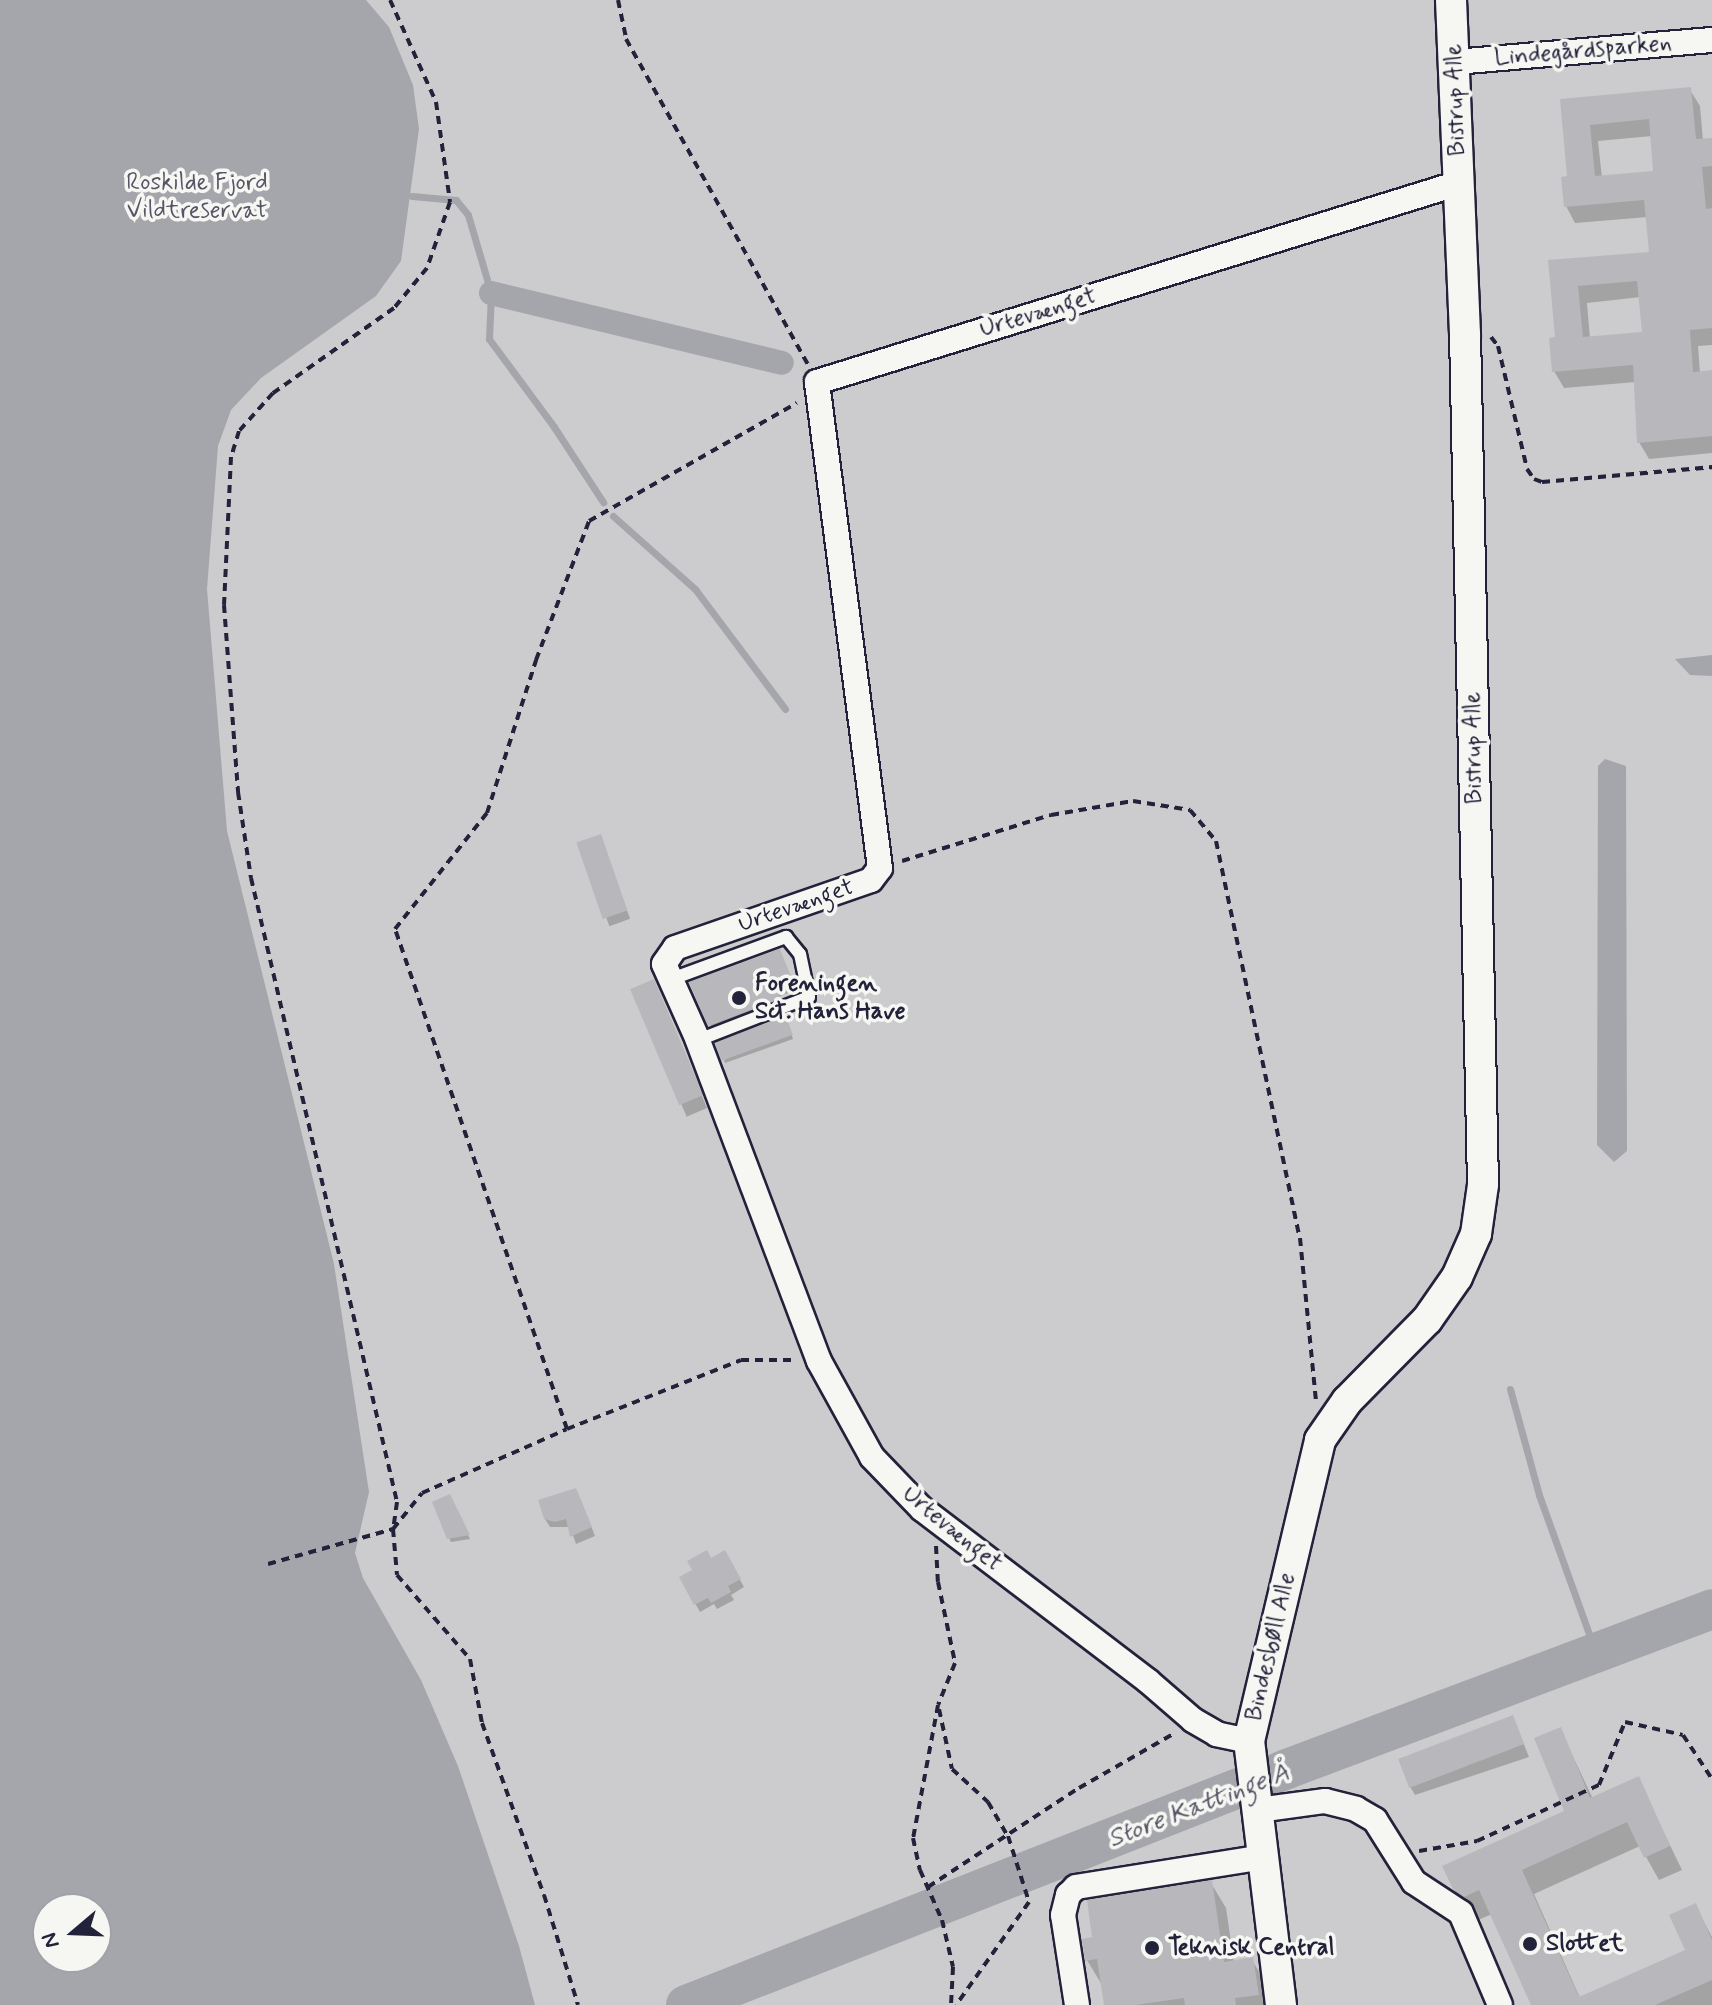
<!DOCTYPE html>
<meta charset="utf-8">
<style>
body{margin:0}
#map{position:relative;width:1712px;height:2005px;overflow:hidden;background:#e9e9e7;font-family:Mynerve,sans-serif}
div>[style]{position:absolute}
.green>*{inset:0;background:#ccccce}
.water>*{inset:0;background:#a5a5ac}
.shadow>*{inset:0;background:#0003;transform-origin:0 0}
.stream>*{height:7px;margin:-3.5px;padding:0 3.5px;transform-origin:3.5px;border-radius:3.5px;background:#a5a5ac}
.canal>*{height:24px;margin:-12px;padding:0 12px;transform-origin:12px;border-radius:12px;background:#a5a5ac}
.river>*{height:40px;margin:-20px;padding:0 20px;transform-origin:20px;border-radius:20px;background:#a5a5ac}
.building>*{inset:0;background:#b8b8bc;transform-origin:0 0}
.path>*{height:4px;margin-top:-2px;transform-origin:0;background:repeating-linear-gradient(90deg,#22223b 0 8px,transparent 0 14px)}
.roads{filter:drop-shadow(2px 0 #22223b) drop-shadow(-2px 0 #22223b) drop-shadow(0 2px #22223b) drop-shadow(0 -2px #22223b)}
.service>*{height:12px;margin:-6px;padding:0 6px;transform-origin:6px;border-radius:6px;background:#f6f6f2}
.minor>*{height:24px;margin:-12px;padding:0 12px;transform-origin:12px;border-radius:12px;background:#f6f6f2}
.tertiary>*{height:30px;margin:-15px;padding:0 15px;transform-origin:15px;border-radius:15px;background:#f6f6f2}
.dots>*{width:22px;height:22px;translate:-50% -50%;box-sizing:border-box;border:4px solid #f6f6f2;border-radius:50%}
span{translate:-50% -50%;white-space:nowrap;text-align:center;line-height:1.15;-webkit-text-stroke:7px #f6f6f2;paint-order:stroke}
.street-label{font-size:24px;color:#22223b}
.park-label{font-size:24px;color:#555567}
.poi-label{font-size:24px;color:#22223b;font-weight:700}
.left{translate:0 -50%;text-align:left}
.water-label{font-size:26px;color:#565668;font-style:italic}
.north{position:absolute;left:32px;top:1893px;width:80px;height:80px;box-sizing:border-box;background:#f6f6f2;border:2px solid #a1a1a9;border-radius:50%;rotate:251deg;font-size:22px;font-weight:700;line-height:32px;text-align:center;color:#22223b}
.north::after{content:'';display:block;margin:auto;width:28px;height:36px;background:#22223b;clip-path:polygon(50% 0,100% 100%,50% 72%,0 100%)}
</style>
<div id="map">
<div class="green">
<i style="clip-path:polygon(evenodd,0 0,1712px 0,1712px 2005px,0 2005px,0 0,48px 1909px,96px 1909px,96px 1957px,48px 1957px,48px 1909px)"></i>
</div>
<div class="water">
<i style="clip-path:polygon(evenodd,0 0,366px 0,389px 27px,413px 85px,419px 129px,401px 261px,376px 296px,261px 378px,231px 410px,218px 446px,207px 589px,227px 831px,334px 1264px,369px 1492px,355px 1553px,363px 1578px,421px 1680px,458px 1766px,519px 1946px,535px 2005px,0 2005px,0 0,48px 1909px,96px 1909px,96px 1957px,48px 1957px,48px 1909px)"></i>
<i style="clip-path:polygon(1712px 655px,1712px 676px,1690px 675px,1675px 659px)"></i>
<i style="clip-path:polygon(1605px 759px,1626px 766px,1627px 1151px,1614px 1162px,1597px 1145px,1598px 766px)"></i>
</div>
<div class="shadow">
<i style="clip-path:polygon(evenodd,1690px 90px,1700px 106px,1703px 141px,1712px 140px,1712px 345px,1698px 346px,1700px 373px,1712px 372px,1712px 453px,1649px 459px,1639px 442px,1636px 382px,1564px 388px,1554px 371px,1557px 339px,1550px 262px,1651px 253px,1648px 217px,1575px 223px,1566px 206px,1569px 178px,1562px 101px,1690px 90px,1652px 136px,1656px 173px,1602px 178px,1598px 141px,1652px 136px,1690px 90px,1641px 297px,1644px 334px,1590px 339px,1587px 303px,1641px 297px)"></i>
<i style="left:600px;top:836px;width:88px;height:22px;rotate:70deg"></i>
<i style="clip-path:polygon(781px 954px,795px 990px,778px 997px,780px 1002px,712px 1028px,691px 984px)"></i>
<i style="left:653px;top:981px;width:138px;height:22px;rotate:67deg"></i>
<i style="clip-path:polygon(787px 1021px,793px 1039px,725px 1063px,724px 1060px)"></i>
<i style="clip-path:polygon(449px 1496px,470px 1539px,451px 1542px,449px 1538px)"></i>
<i style="clip-path:polygon(580px 1498px,595px 1536px,576px 1544px,570px 1527px,550px 1527px,545px 1519px)"></i>
<i style="clip-path:polygon(725px 1553px,744px 1587px,731px 1595px,734px 1600px,717px 1609px,714px 1604px,700px 1612px,681px 1578px)"></i>
<i style="clip-path:polygon(1513px 1717px,1529px 1757px,1415px 1795px,1408px 1783px)"></i>
<i style="clip-path:polygon(1560px 1729px,1593px 1799px,1638px 1779px,1682px 1870px,1659px 1880px,1640px 1846px,1534px 1894px,1580px 1998px,1687px 1951px,1695px 1905px,1712px 1937px,1712px 2005px,1533px 2005px,1492px 1914px,1478px 1920px,1469px 1914px,1454px 1889px,1566px 1812px)"></i>
<i style="clip-path:polygon(1211px 1883px,1226px 1908px,1234px 1962px,1252px 1960px,1267px 1985px,1270px 2005px,1106px 2005px,1102px 1985px,1087px 1960px)"></i>
</div>
<div class="stream">
<i style="left:412px;top:196px;width:44px;rotate:5.2deg"></i>
<i style="left:456px;top:200px;width:19px;rotate:51deg"></i>
<i style="left:468px;top:215px;width:81px;rotate:73.6deg"></i>
<i style="left:491px;top:293px;width:46px;rotate:92.5deg"></i>
<i style="left:489px;top:339px;width:109px;rotate:53.5deg"></i>
<i style="left:554px;top:427px;width:90px;rotate:56.8deg"></i>
<i style="left:613px;top:516px;width:110px;rotate:41.7deg"></i>
<i style="left:695px;top:589px;width:150px;rotate:53.1deg"></i>
<i style="left:1510px;top:1389px;width:110px;rotate:74.7deg"></i>
<i style="left:1539px;top:1495px;width:168px;rotate:70.2deg"></i>
</div>
<div class="canal">
<i style="left:491px;top:293px;width:299px;rotate:13.5deg"></i>
</div>
<div class="river">
<i style="left:686px;top:2005px;width:646px;rotate:-21.44deg"></i>
<i style="left:1287px;top:1769px;width:454px;rotate:-20.6deg"></i>
</div>
<div class="building">
<i style="clip-path:polygon(evenodd,1691px 87px,1696px 139px,1712px 138px,1712px 166px,1702px 167px,1706px 209px,1712px 208px,1712px 328px,1690px 330px,1693px 372px,1712px 370px,1712px 436px,1637px 443px,1633px 365px,1552px 372px,1549px 338px,1555px 337px,1548px 260px,1649px 252px,1644px 200px,1564px 207px,1561px 177px,1567px 176px,1560px 99px,1691px 87px,1649px 119px,1653px 171px,1595px 176px,1590px 125px,1649px 119px,1691px 87px,1637px 281px,1642px 332px,1583px 337px,1578px 286px,1637px 281px)"></i>
<i style="left:601px;top:834px;width:81px;height:26px;rotate:71deg"></i>
<i style="clip-path:polygon(780px 949px,795px 987px,778px 993px,780px 999px,708px 1026px,689px 982px)"></i>
<i style="left:654px;top:979px;width:126px;height:26px;rotate:67deg"></i>
<i style="left:786px;top:1016px;width:20px;height:76px;rotate:70deg"></i>
<i style="clip-path:polygon(576px 1488px,592px 1527px,570px 1537px,566px 1519px,555px 1522px,544px 1519px,538px 1500px)"></i>
<i style="clip-path:polygon(450px 1494px,470px 1535px,447px 1539px,432px 1502px)"></i>
<i style="clip-path:polygon(707px 1550px,711px 1558px,725px 1550px,741px 1579px,728px 1586px,731px 1592px,711px 1603px,708px 1598px,694px 1605px,679px 1577px,692px 1570px,687px 1561px)"></i>
<i style="left:1513px;top:1715px;width:31px;height:123px;rotate:69deg"></i>
<i style="clip-path:polygon(1561px 1727px,1590px 1798px,1639px 1776px,1670px 1846px,1644px 1858px,1627px 1822px,1522px 1870px,1579px 1997px,1685px 1950px,1669px 1915px,1696px 1903px,1712px 1940px,1712px 1980px,1655px 2005px,1531px 2005px,1479px 1890px,1464px 1897px,1453px 1889px,1442px 1866px,1564px 1811px,1534px 1738px)"></i>
<i style="clip-path:polygon(1212px 1880px,1224px 1962px,1253px 1957px,1259px 1995px,1235px 1998px,1236px 2005px,1185px 2005px,1184px 1998px,1135px 2005px,1104px 2005px,1097px 1959px,1085px 1961px,1082px 1939px,1092px 1937px,1087px 1900px)"></i>
</div>
<div class="path">
<i style="left:390px;top:0;width:112px;rotate:65.7deg"></i>
<i style="left:436px;top:102px;width:101px;rotate:82deg"></i>
<i style="left:450px;top:202px;width:70px;rotate:109.2deg"></i>
<i style="left:427px;top:268px;width:52px;rotate:129.5deg"></i>
<i style="left:394px;top:308px;width:148px;rotate:144.9deg"></i>
<i style="left:273px;top:393px;width:51px;rotate:131.8deg"></i>
<i style="left:239px;top:431px;width:27px;rotate:107deg"></i>
<i style="left:231px;top:457px;width:148px;rotate:92.7deg"></i>
<i style="left:224px;top:605px;width:188px;rotate:85.7deg"></i>
<i style="left:238px;top:792px;width:87px;rotate:81.4deg"></i>
<i style="left:251px;top:878px;width:641px;rotate:76.83deg"></i>
<i style="left:397px;top:1502px;width:27px;rotate:98deg"></i>
<i style="left:393px;top:1529px;width:46px;rotate:85deg"></i>
<i style="left:397px;top:1575px;width:111px;rotate:49deg"></i>
<i style="left:470px;top:1659px;width:65px;rotate:79.4deg"></i>
<i style="left:482px;top:1723px;width:183px;rotate:70.2deg"></i>
<i style="left:544px;top:1895px;width:115px;rotate:72.8deg"></i>
<i style="left:618px;top:0;width:40px;rotate:78deg"></i>
<i style="left:626px;top:39px;width:373px;rotate:60.8deg"></i>
<i style="left:1491px;top:337px;width:11px;rotate:52deg"></i>
<i style="left:1498px;top:346px;width:126px;rotate:76.7deg"></i>
<i style="left:1527px;top:469px;width:12px;rotate:55deg"></i>
<i style="left:1534px;top:479px;width:9px;rotate:21deg"></i>
<i style="left:1542px;top:482px;width:171px;rotate:-5deg"></i>
<i style="left:902px;top:861px;width:156px;rotate:-17.2deg"></i>
<i style="left:1051px;top:815px;width:83px;rotate:-9.7deg"></i>
<i style="left:1133px;top:801px;width:58px;rotate:9deg"></i>
<i style="left:1190px;top:810px;width:40px;rotate:50deg"></i>
<i style="left:1216px;top:841px;width:406px;rotate:78.1deg"></i>
<i style="left:1300px;top:1238px;width:164px;rotate:84.4deg"></i>
<i style="left:567px;top:1429px;width:529px;rotate:-108.98deg"></i>
<i style="left:395px;top:929px;width:148px;rotate:-51.6deg"></i>
<i style="left:487px;top:813px;width:161px;rotate:-72.2deg"></i>
<i style="left:536px;top:660px;width:149px;rotate:-69.1deg"></i>
<i style="left:589px;top:521px;width:239px;rotate:-29.6deg"></i>
<i style="left:936px;top:1546px;width:36px;rotate:87deg"></i>
<i style="left:938px;top:1582px;width:83px;rotate:78.1deg"></i>
<i style="left:955px;top:1663px;width:45px;rotate:112deg"></i>
<i style="left:938px;top:1705px;width:135px;rotate:100.6deg"></i>
<i style="left:913px;top:1838px;width:33px;rotate:78deg"></i>
<i style="left:920px;top:1870px;width:55px;rotate:66.3deg"></i>
<i style="left:942px;top:1920px;width:48px;rotate:76.8deg"></i>
<i style="left:953px;top:1967px;width:38px;rotate:93deg"></i>
<i style="left:268px;top:1564px;width:130px;rotate:-15.6deg"></i>
<i style="left:393px;top:1529px;width:46px;rotate:-51.1deg"></i>
<i style="left:422px;top:1493px;width:158px;rotate:-23.8deg"></i>
<i style="left:567px;top:1429px;width:187px;rotate:-21.6deg"></i>
<i style="left:741px;top:1360px;width:56px"></i>
<i style="left:939px;top:1709px;width:61px;rotate:77.8deg"></i>
<i style="left:952px;top:1769px;width:49px;rotate:42.5deg"></i>
<i style="left:988px;top:1802px;width:39px;rotate:60deg"></i>
<i style="left:1008px;top:1836px;width:69px;rotate:72.3deg"></i>
<i style="left:1029px;top:1902px;width:126px;rotate:125.3deg"></i>
<i style="left:1419px;top:1851px;width:59px;rotate:-9.8deg"></i>
<i style="left:1477px;top:1841px;width:134px;rotate:-24.7deg"></i>
<i style="left:1599px;top:1785px;width:68px;rotate:-67.6deg"></i>
<i style="left:1625px;top:1722px;width:59px;rotate:12.6deg"></i>
<i style="left:1683px;top:1735px;width:53px;rotate:56.6deg"></i>
<i style="left:928px;top:1887px;width:181px;rotate:-33.3deg"></i>
<i style="left:1079px;top:1788px;width:111px;rotate:-29.8deg"></i>
</div>
<div class="roads">
<div class="service">
<i style="left:669px;top:980px;width:125px;rotate:-20.2deg"></i>
<i style="left:786px;top:937px;width:22px;rotate:51deg"></i>
<i style="left:800px;top:954px;width:44px;rotate:78.2deg"></i>
<i style="left:809px;top:997px;width:119px;rotate:158.8deg"></i>
</div>
<div class="minor">
<i style="left:1455px;top:62px;width:258px;rotate:-4.9deg"></i>
<i style="left:1249px;top:1741px;width:33px;rotate:-168deg"></i>
<i style="left:1217px;top:1734px;width:28px;rotate:-150deg"></i>
<i style="left:1193px;top:1720px;width:60px;rotate:-139.1deg"></i>
<i style="left:1148px;top:1681px;width:284px;rotate:-142.7deg"></i>
<i style="left:922px;top:1509px;width:72px;rotate:-133.9deg"></i>
<i style="left:872px;top:1457px;width:110px;rotate:-118.9deg"></i>
<i style="left:819px;top:1361px;width:343px;rotate:-110.7deg"></i>
<i style="left:698px;top:1040px;width:83px;rotate:-114.1deg"></i>
<i style="left:664px;top:964px;width:19px;rotate:-55deg"></i>
<i style="left:675px;top:948px;width:207px;rotate:-19.1deg"></i>
<i style="left:871px;top:880px;width:15px;rotate:-53deg"></i>
<i style="left:880px;top:868px;width:490px;rotate:-97.4deg"></i>
<i style="left:817px;top:382px;width:672px;rotate:-17.22deg"></i>
<i style="left:1258px;top:1810px;width:68px;rotate:-7.7deg"></i>
<i style="left:1325px;top:1801px;width:32px;rotate:14deg"></i>
<i style="left:1356px;top:1809px;width:22px;rotate:30deg"></i>
<i style="left:1375px;top:1820px;width:73px;rotate:57.8deg"></i>
<i style="left:1414px;top:1882px;width:56px;rotate:33.4deg"></i>
<i style="left:1461px;top:1913px;width:100px;rotate:67deg"></i>
<i style="left:1077px;top:2005px;width:91px;rotate:-98.8deg"></i>
<i style="left:1063px;top:1915px;width:21px;rotate:-76deg"></i>
<i style="left:1068px;top:1895px;width:11px;rotate:-45deg"></i>
<i style="left:1076px;top:1887px;width:190px;rotate:-9.1deg"></i>
</div>
<div class="tertiary">
<i style="left:1281px;top:2005px;width:266px;rotate:-96.9deg"></i>
<i style="left:1249px;top:1741px;width:309px;rotate:-76.7deg"></i>
<i style="left:1320px;top:1440px;width:47px;rotate:-55.3deg"></i>
<i style="left:1347px;top:1401px;width:114px;rotate:-45.4deg"></i>
<i style="left:1427px;top:1320px;width:52px;rotate:-55.1deg"></i>
<i style="left:1457px;top:1277px;width:47px;rotate:-66.2deg"></i>
<i style="left:1476px;top:1234px;width:49px;rotate:-81.9deg"></i>
<i style="left:1483px;top:1185px;width:851px;rotate:-91.21deg"></i>
<i style="left:1465px;top:334px;width:334px;rotate:-92.4deg"></i>
</div>
</div>
<div class="dots">
<i style="left:739px;top:998px;background:#22223b"></i>
<i style="left:1530px;top:1944px;background:#22223b"></i>
<i style="left:1152px;top:1948px;background:#22223b"></i>
</div>
<div class="street-label">
<span style="left:1583px;top:51px;rotate:-5deg">Lindegårdsparken</span>
<span style="left:1456px;top:100px;rotate:-92deg">Bistrup Alle</span>
<span style="left:1038px;top:313px;rotate:-17deg">Urtevænget</span>
<span style="left:1474px;top:748px;rotate:-91deg">Bistrup Alle</span>
<span style="left:796px;top:906px;rotate:-19deg">Urtevænget</span>
<span style="left:952px;top:1529px;rotate:39deg">Urtevænget</span>
<span style="left:1271px;top:1647px;rotate:-77deg">Bindesbøll Alle</span>
</div>
<div class="park-label">
<span style="left:197px;top:197px">Roskilde Fjord<br>Vildtreservat</span>
</div>
<div class="poi-label">
<span class="left" style="left:755px;top:998px">Foreningen<br>Sct. Hans Have</span>
<span class="left" style="left:1546px;top:1944px">Slottet</span>
<span class="left" style="left:1168px;top:1948px">Teknisk Central</span>
</div>
<div class="water-label">
<span style="left:1199px;top:1807px;rotate:-21deg">Store Kattinge Å</span>
</div>
<div class="north">N</div>
</div>
